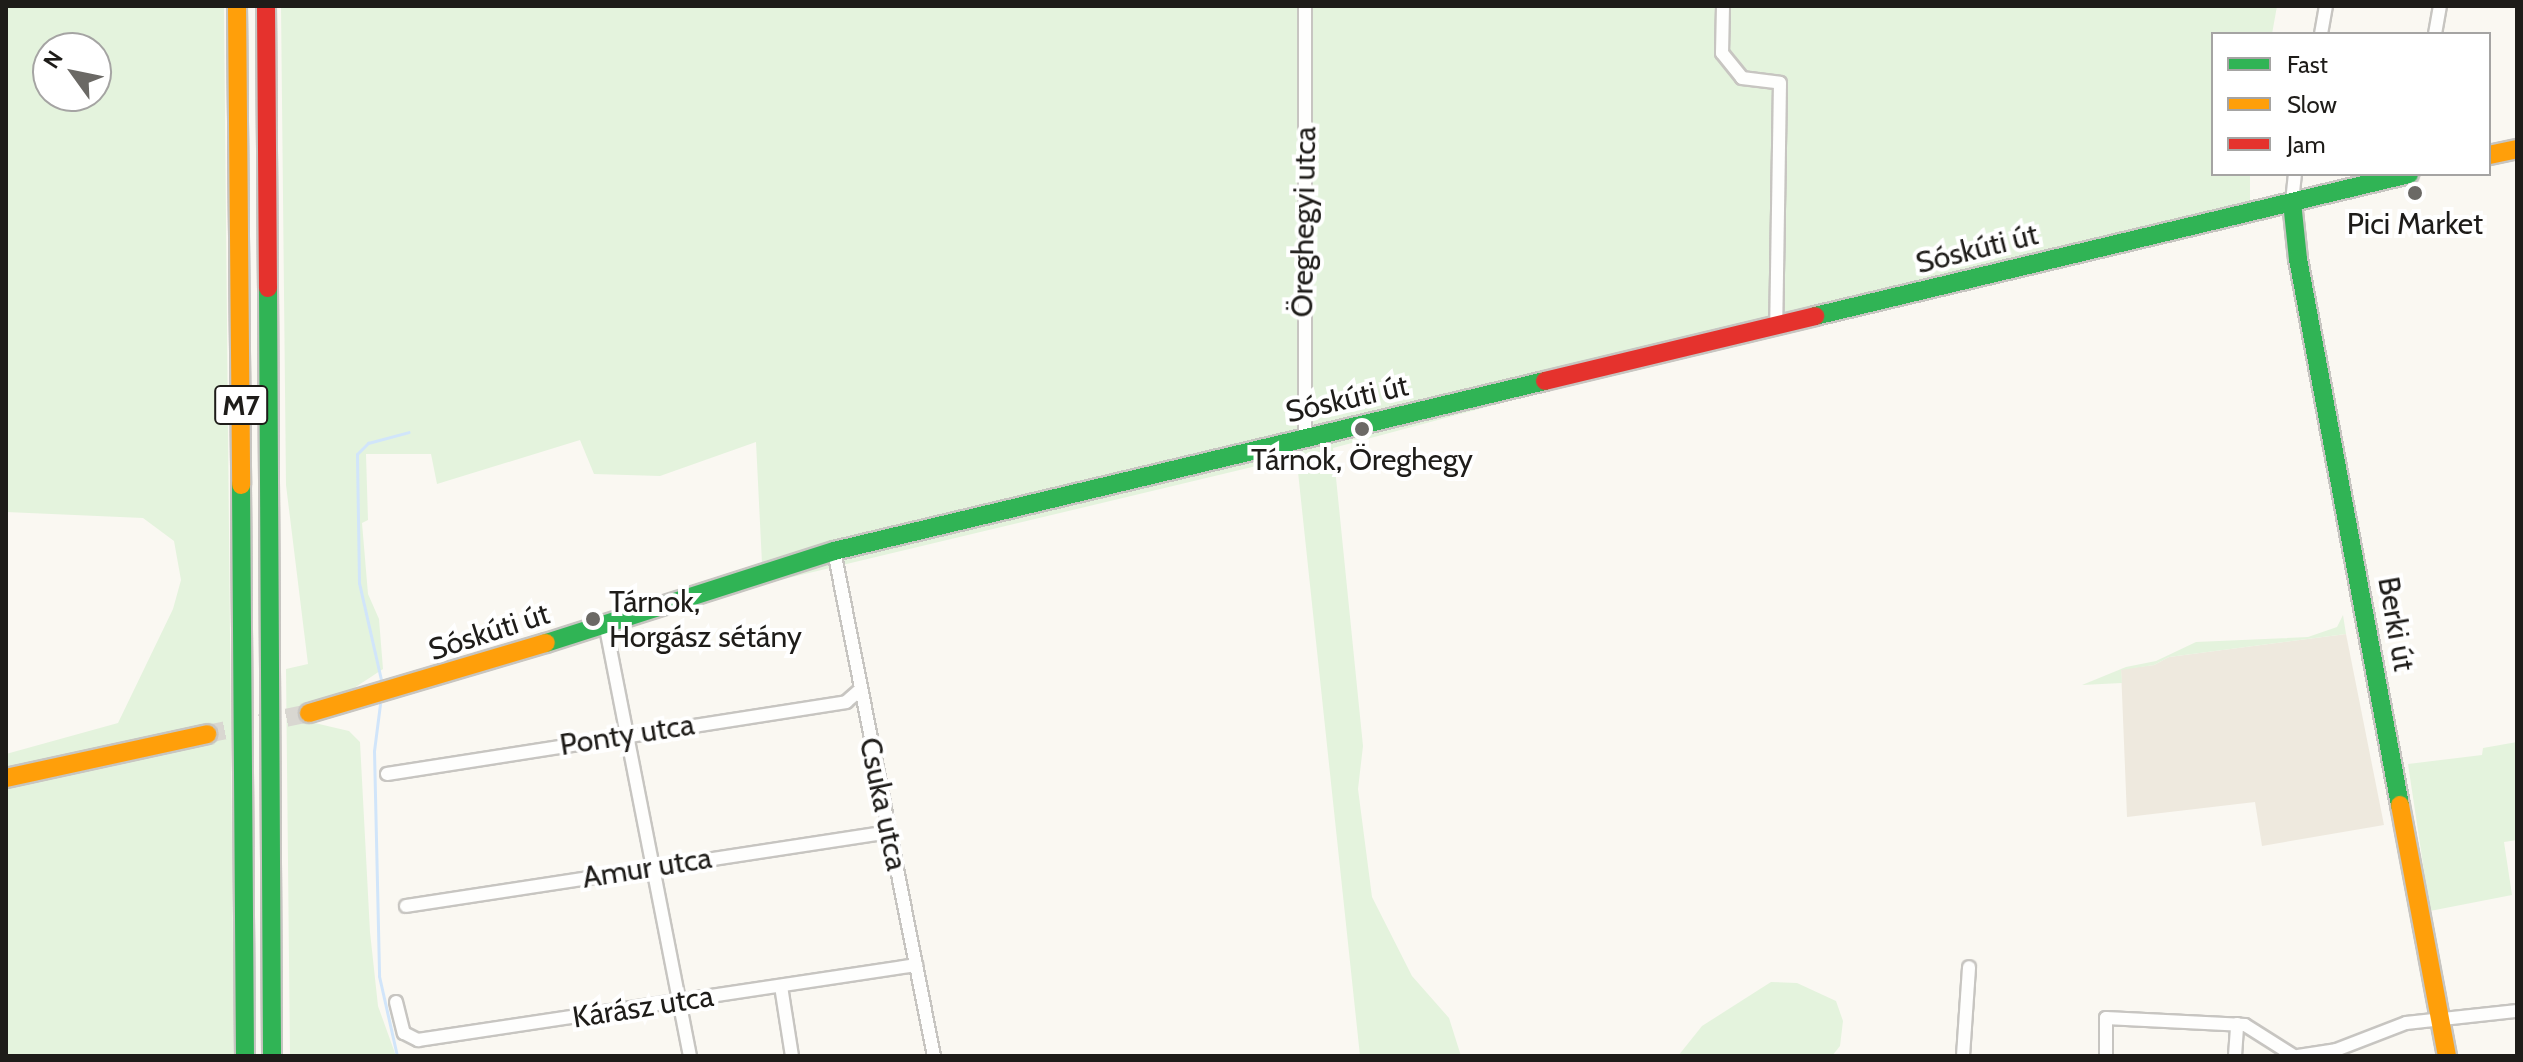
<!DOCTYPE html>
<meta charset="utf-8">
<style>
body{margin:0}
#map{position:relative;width:2523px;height:1062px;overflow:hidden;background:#faf8f2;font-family:Cabin,sans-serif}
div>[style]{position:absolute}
.built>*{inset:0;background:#eee9de}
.green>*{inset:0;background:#e4f3dd}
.stream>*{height:3px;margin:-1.5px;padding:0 1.5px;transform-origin:1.5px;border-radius:1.5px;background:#d1e5fa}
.secondary-tunnel>*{height:18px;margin-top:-9px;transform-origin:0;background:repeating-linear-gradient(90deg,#d9d7d1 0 18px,transparent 0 27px)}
.roads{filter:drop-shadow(2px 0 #c7c5c1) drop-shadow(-2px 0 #c7c5c1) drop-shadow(0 2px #c7c5c1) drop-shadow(0 -2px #c7c5c1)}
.street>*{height:12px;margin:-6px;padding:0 6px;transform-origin:6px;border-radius:6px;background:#fefefd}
.fast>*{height:18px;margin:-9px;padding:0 9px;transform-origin:9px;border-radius:9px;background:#30b455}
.slow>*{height:18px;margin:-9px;padding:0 9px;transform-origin:9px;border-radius:9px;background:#ff9f0a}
.jam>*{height:18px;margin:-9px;padding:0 9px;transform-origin:9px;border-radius:9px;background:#e5322d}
.dots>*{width:22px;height:22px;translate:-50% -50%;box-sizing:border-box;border:4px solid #fff;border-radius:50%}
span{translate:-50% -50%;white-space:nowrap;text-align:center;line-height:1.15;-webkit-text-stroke:8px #fff;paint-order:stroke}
.shield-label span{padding:2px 6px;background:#fff;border:2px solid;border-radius:6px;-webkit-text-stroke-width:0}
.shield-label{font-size:28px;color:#1e1c19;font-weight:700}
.street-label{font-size:30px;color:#1e1c19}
.poi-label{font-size:30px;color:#1e1c19}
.left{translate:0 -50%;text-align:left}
.frame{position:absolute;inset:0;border:8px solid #1e1c19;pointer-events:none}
.legend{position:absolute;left:2211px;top:32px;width:280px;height:144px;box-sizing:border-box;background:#fff;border:2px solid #a5a4a3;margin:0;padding:10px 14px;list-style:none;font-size:24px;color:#1e1c19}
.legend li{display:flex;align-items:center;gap:16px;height:40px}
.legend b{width:40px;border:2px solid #a5a4a3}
.north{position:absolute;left:32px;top:32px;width:80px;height:80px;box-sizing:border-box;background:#fff;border:2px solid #a5a4a3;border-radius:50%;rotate:303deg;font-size:22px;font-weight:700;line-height:32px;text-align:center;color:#1e1c19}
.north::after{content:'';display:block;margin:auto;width:28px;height:36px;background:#6b6965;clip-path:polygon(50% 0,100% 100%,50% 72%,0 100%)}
</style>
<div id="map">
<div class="built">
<i style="clip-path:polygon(2346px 634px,2384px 825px,2262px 846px,2255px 802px,2127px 817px,2121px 669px,2154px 665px,2169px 657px)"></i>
</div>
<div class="green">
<i style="clip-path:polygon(evenodd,6px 6px,224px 6px,234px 1056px,6px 1056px,6px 754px,118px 723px,173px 609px,181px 580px,174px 541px,143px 518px,6px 512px,6px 6px,48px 48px,96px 48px,96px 96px,48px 96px,48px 48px)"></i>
<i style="clip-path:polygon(281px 6px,2277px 6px,2272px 34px,2213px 34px,2213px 174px,2250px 174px,2250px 217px,1761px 334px,1333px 448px,1363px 746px,1358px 789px,1372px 897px,1412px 976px,1449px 1018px,1461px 1056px,1360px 1056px,1298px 472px,1286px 459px,763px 584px,756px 442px,660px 476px,594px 474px,580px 440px,437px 484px,431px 454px,366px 454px,368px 520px,362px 523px,368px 594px,379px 619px,383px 669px,342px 696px,306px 702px,306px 721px,349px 731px,360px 742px,370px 932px,378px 1006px,396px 1056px,290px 1056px,286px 669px,308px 664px,286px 485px)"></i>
<i style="clip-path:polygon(2343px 615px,2346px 634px,2169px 657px,2154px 665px,2121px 670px,2122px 683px,2082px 685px,2126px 667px,2156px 661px,2196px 642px,2308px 637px,2337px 627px)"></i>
<i style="clip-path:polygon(2517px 742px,2517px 840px,2504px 842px,2512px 895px,2430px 911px,2408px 764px,2482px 755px,2483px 748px)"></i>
<i style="clip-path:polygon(1771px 982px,1797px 983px,1836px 1001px,1843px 1021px,1840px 1046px,1832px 1056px,1678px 1056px,1702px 1026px)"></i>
</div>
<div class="stream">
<i style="left:382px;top:684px;width:104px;rotate:-102.8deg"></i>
<i style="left:359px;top:583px;width:129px;rotate:-90.9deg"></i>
<i style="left:357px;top:454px;width:16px;rotate:-45deg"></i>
<i style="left:368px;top:443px;width:42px;rotate:-15deg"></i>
<i style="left:380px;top:704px;width:47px;rotate:97.3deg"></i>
<i style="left:374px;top:751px;width:225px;rotate:88.7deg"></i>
<i style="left:379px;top:976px;width:82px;rotate:77.3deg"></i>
</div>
<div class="secondary-tunnel">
<i style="left:207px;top:734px;width:104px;rotate:-11.6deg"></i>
</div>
<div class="roads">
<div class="street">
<i style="left:1305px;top:6px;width:432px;rotate:90deg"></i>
<i style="left:1723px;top:6px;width:47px;rotate:91.2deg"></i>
<i style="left:1722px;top:53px;width:32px;rotate:51deg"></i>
<i style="left:1742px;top:78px;width:38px;rotate:7deg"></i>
<i style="left:1780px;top:83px;width:243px;rotate:90.9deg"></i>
<i style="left:2321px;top:34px;width:28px;rotate:-80deg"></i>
<i style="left:2435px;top:34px;width:28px;rotate:-80deg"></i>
<i style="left:2292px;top:202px;width:28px;rotate:-84deg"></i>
<i style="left:834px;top:551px;width:515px;rotate:78.8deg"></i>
<i style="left:605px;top:623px;width:441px;rotate:78.9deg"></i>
<i style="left:387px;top:774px;width:465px;rotate:-8.9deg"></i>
<i style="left:846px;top:702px;width:20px;rotate:-41deg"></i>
<i style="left:406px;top:906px;width:488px;rotate:-8.7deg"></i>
<i style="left:781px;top:986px;width:71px;rotate:81.1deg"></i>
<i style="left:396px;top:1002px;width:32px;rotate:76deg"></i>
<i style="left:404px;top:1033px;width:16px;rotate:27deg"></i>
<i style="left:418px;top:1040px;width:504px;rotate:-8.56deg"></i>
<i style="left:1963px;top:1056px;width:89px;rotate:-86.1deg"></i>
<i style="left:2106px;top:1056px;width:38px;rotate:-90deg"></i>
<i style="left:2106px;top:1018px;width:139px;rotate:2.9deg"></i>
<i style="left:2245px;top:1025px;width:58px;rotate:32.3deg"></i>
<i style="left:2235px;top:1056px;width:32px;rotate:-86deg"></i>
<i style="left:2298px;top:1056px;width:38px;rotate:-9deg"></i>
<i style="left:2336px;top:1050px;width:75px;rotate:-21.1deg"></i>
<i style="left:2406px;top:1023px;width:112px;rotate:-6.2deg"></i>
</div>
<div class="fast">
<i style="left:2292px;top:202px;width:57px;rotate:84deg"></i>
<i style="left:2298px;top:259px;width:555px;rotate:79.42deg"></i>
<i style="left:268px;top:288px;width:768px;rotate:89.7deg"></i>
<i style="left:1815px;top:316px;width:611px;rotate:-13.44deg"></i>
<i style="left:241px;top:485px;width:571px;rotate:89.6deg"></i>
<i style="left:546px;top:643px;width:302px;rotate:-17.7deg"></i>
<i style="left:834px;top:551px;width:731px;rotate:-13.45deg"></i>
</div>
<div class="slow">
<i style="left:237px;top:6px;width:479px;rotate:89.5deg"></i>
<i style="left:2489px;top:155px;width:29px;rotate:-12deg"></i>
<i style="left:309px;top:713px;width:247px;rotate:-16.5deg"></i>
<i style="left:6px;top:778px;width:206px;rotate:-12.3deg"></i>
<i style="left:2400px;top:805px;width:255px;rotate:79.4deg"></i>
</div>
<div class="jam">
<i style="left:266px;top:6px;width:282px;rotate:89.6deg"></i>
<i style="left:1545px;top:381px;width:278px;rotate:-13.5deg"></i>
</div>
</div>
<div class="dots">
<i style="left:2415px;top:193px;background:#6b6965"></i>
<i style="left:1362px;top:429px;background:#6b6965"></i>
<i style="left:593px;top:619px;background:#6b6965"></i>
</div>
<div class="shield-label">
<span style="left:241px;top:405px">M7</span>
</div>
<div class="street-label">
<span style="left:1304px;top:222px;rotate:-89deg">Öreghegyi utca</span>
<span style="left:1977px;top:249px;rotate:-14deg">Sóskúti út</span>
<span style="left:1347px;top:399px;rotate:-13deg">Sóskúti út</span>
<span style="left:2396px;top:624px;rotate:80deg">Berki út</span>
<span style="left:489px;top:632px;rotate:-18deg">Sóskúti út</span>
<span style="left:627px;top:735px;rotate:-9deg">Ponty utca</span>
<span style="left:883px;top:804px;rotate:78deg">Csuka utca</span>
<span style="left:647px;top:868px;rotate:-9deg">Amur utca</span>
<span style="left:643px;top:1007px;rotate:-9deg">Kárász utca</span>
</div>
<div class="poi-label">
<span style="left:2415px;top:224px">Pici Market</span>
<span style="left:1362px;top:460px">Tárnok, Öreghegy</span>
<span class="left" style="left:609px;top:619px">Tárnok,<br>Horgász sétány</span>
</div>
<div class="frame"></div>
<ul class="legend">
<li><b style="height:10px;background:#30b455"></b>Fast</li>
<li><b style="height:10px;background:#ff9f0a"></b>Slow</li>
<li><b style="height:10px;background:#e5322d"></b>Jam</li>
</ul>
<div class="north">N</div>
</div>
